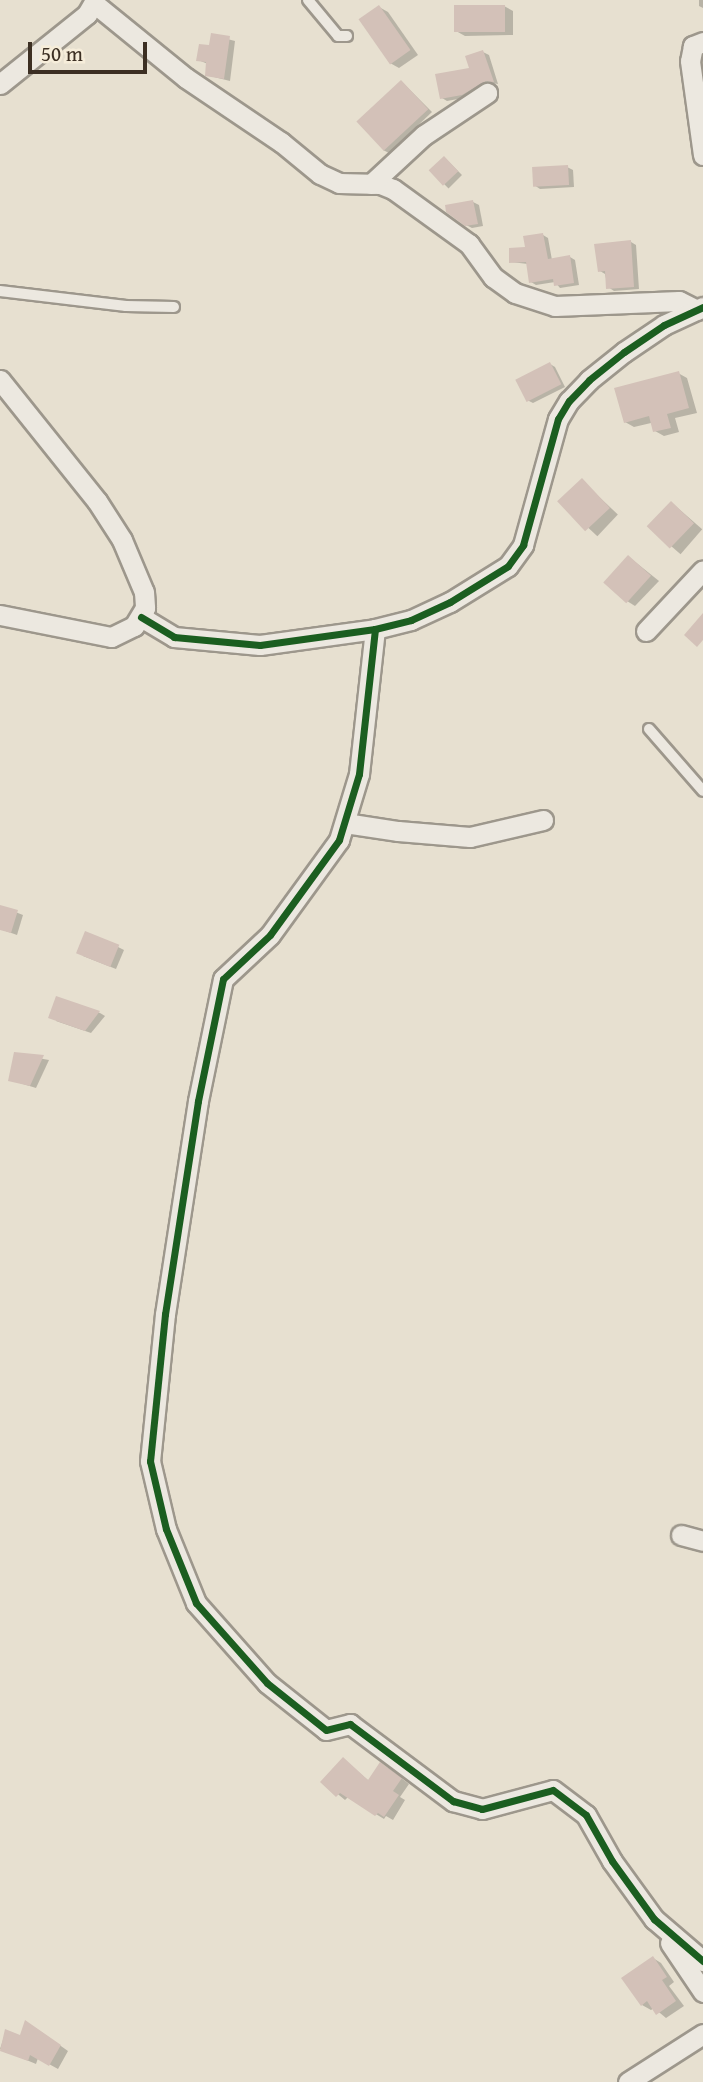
<!DOCTYPE html>
<style>
body{margin:0}
#map{position:relative;width:703px;height:2082px;overflow:hidden;background:#e7e0d0;font-family:"Gentium Book Plus",serif}
div>[style]{position:absolute}
.shadow>*{inset:0;background:#0003;transform-origin:0 0}
.building>*{inset:0;background:#d3c1b8;transform-origin:0 0}
.roads{filter:drop-shadow(2px 0 #9d978c) drop-shadow(-2px 0 #9d978c) drop-shadow(0 2px #9d978c) drop-shadow(0 -2px #9d978c)}
.service>*{height:10px;margin:-5px;padding:0 5px;transform-origin:5px;border-radius:5px;background:#ece8e0}
.minor>*{height:19px;margin:-9.5px;padding:0 9.5px;transform-origin:9.5px;border-radius:9.5px;background:#ece8e0}
.cycleway>*{height:7px;margin:-3.5px;padding:0 3.5px;transform-origin:3.5px;border-radius:3.5px;background:#1b5e20}
span{translate:-50% -50%;white-space:nowrap;text-align:center;line-height:1.15;-webkit-text-stroke:5px #f6edda;paint-order:stroke}
.scale{position:absolute;left:28px;top:42px;width:119px;height:32px;box-sizing:border-box;border:4px solid #3c2f23;border-top:0;padding-left:9px;font-size:21px;line-height:24px;white-space:nowrap;color:#3c2f23;-webkit-text-stroke:5px #f6edda;paint-order:stroke}
</style>
<div id="map">
<div class="shadow">
<i style="clip-path:polygon(699px 0,703px 0,703px 8px,699px 6px)"></i>
<i style="clip-path:polygon(504px 6px,513px 11px,513px 35px,465px 36px,456px 31px)"></i>
<i style="clip-path:polygon(379px 7px,388px 12px,418px 55px,399px 68px,390px 63px)"></i>
<i style="clip-path:polygon(212px 35px,235px 41px,230px 81px,206px 75px,208px 64px,198px 60px,210px 47px)"></i>
<i style="clip-path:polygon(483px 52px,489px 55px,498px 84px,492px 83px,469px 97px,447px 101px,442px 98px,472px 69px)"></i>
<i style="clip-path:polygon(402px 82px,432px 112px,389px 153px,383px 150px)"></i>
<i style="left:445px;top:158px;width:24px;height:19px;rotate:45deg"></i>
<i style="clip-path:polygon(567px 167px,573px 170px,574px 187px,540px 189px,534px 185px)"></i>
<i style="clip-path:polygon(473px 202px,479px 205px,483px 226px,472px 228px,466px 225px)"></i>
<i style="clip-path:polygon(543px 235px,548px 238px,552px 260px,570px 257px,575px 260px,579px 285px,560px 288px,555px 282px,536px 285px,531px 282px,528px 264px,511px 262px)"></i>
<i style="clip-path:polygon(631px 242px,636px 245px,639px 289px,614px 291px,608px 287px,605px 274px,600px 271px)"></i>
<i style="clip-path:polygon(550px 364px,555px 367px,565px 387px,533px 403px,527px 400px)"></i>
<i style="clip-path:polygon(678px 373px,687px 378px,697px 413px,675px 418px,679px 432px,664px 436px,655px 431px,651px 423px,634px 427px,625px 422px)"></i>
<i style="left:582px;top:481px;width:49px;height:30px;rotate:43deg"></i>
<i style="left:672px;top:503px;width:40px;height:33px;rotate:41deg"></i>
<i style="clip-path:polygon(629px 557px,659px 581px,635px 606px,627px 601px)"></i>
<i style="clip-path:polygon(0 906px,23px 915px,17px 935px,0 929px)"></i>
<i style="clip-path:polygon(118px 947px,124px 950px,116px 969px,83px 956px)"></i>
<i style="clip-path:polygon(57px 998px,100px 1013px,105px 1016px,91px 1033px,56px 1021px)"></i>
<i style="clip-path:polygon(16px 1054px,49px 1060px,36px 1088px,10px 1080px)"></i>
<i style="clip-path:polygon(343px 1759px,369px 1781px,388px 1768px,409px 1784px,400px 1797px,405px 1800px,393px 1820px,386px 1816px,384px 1819px,348px 1797px,345px 1800px,323px 1782px)"></i>
<i style="clip-path:polygon(653px 1958px,661px 1963px,674px 1982px,669px 1986px,684px 2006px,666px 2018px,654px 2008px,651px 2010px,642px 2005px)"></i>
<i style="clip-path:polygon(34px 2027px,68px 2051px,58px 2069px,38px 2058px,36px 2064px,0 2049px,6px 2031px,21px 2037px)"></i>
</div>
<div class="building">
<i style="left:379px;top:5px;width:55px;height:25px;rotate:55deg"></i>
<i style="left:454px;top:5px;width:51px;height:27px"></i>
<i style="clip-path:polygon(211px 33px,230px 36px,224px 79px,205px 76px,206px 62px,196px 61px,199px 44px,209px 45px)"></i>
<i style="clip-path:polygon(483px 50px,494px 82px,486px 81px,462px 95px,440px 99px,435px 74px,469px 68px,465px 56px)"></i>
<i style="left:401px;top:80px;width:40px;height:61px;rotate:47deg"></i>
<i style="left:444px;top:156px;width:21px;height:21px;rotate:47deg"></i>
<i style="left:568px;top:165px;width:20px;height:36px;rotate:87deg"></i>
<i style="clip-path:polygon(473px 200px,478px 224px,465px 226px,446px 212px,445px 205px)"></i>
<i style="clip-path:polygon(543px 233px,548px 259px,570px 255px,574px 283px,554px 286px,553px 279px,529px 283px,526px 262px,509px 263px,509px 248px,525px 247px,523px 236px)"></i>
<i style="clip-path:polygon(631px 240px,634px 287px,606px 289px,605px 271px,598px 272px,594px 244px)"></i>
<i style="left:550px;top:362px;width:25px;height:39px;rotate:63deg"></i>
<i style="clip-path:polygon(679px 371px,689px 408px,667px 414px,671px 428px,653px 432px,649px 416px,624px 423px,614px 388px)"></i>
<i style="left:582px;top:478px;width:41px;height:34px;rotate:47deg"></i>
<i style="left:671px;top:501px;width:32px;height:35px;rotate:44deg"></i>
<i style="left:628px;top:555px;width:31px;height:37px;rotate:42deg"></i>
<i style="clip-path:polygon(703px 613px,703px 640px,697px 647px,684px 635px)"></i>
<i style="clip-path:polygon(0 905px,18px 910px,11px 933px,0 930px)"></i>
<i style="left:85px;top:931px;width:37px;height:24px;rotate:22deg"></i>
<i style="clip-path:polygon(56px 996px,100px 1011px,85px 1031px,48px 1018px)"></i>
<i style="clip-path:polygon(14px 1052px,44px 1055px,30px 1086px,8px 1081px)"></i>
<i style="clip-path:polygon(343px 1757px,368px 1780px,380px 1762px,402px 1778px,393px 1791px,399px 1795px,384px 1817px,378px 1813px,375px 1816px,340px 1793px,336px 1797px,320px 1782px)"></i>
<i style="clip-path:polygon(653px 1956px,667px 1977px,662px 1980px,676px 2001px,656px 2015px,647px 2001px,641px 2006px,621px 1978px)"></i>
<i style="clip-path:polygon(25px 2020px,61px 2045px,49px 2066px,30px 2055px,28px 2061px,0 2051px,5px 2029px,20px 2035px)"></i>
</div>
<div class="roads">
<div class="service">
<i style="left:308px;top:0;width:47px;rotate:50.2deg"></i>
<i style="left:338px;top:36px;width:9px"></i>
<i style="left:0;top:291px;width:127px;rotate:6.8deg"></i>
<i style="left:126px;top:306px;width:48px;rotate:1.2deg"></i>
<i style="left:649px;top:729px;width:82px;rotate:48.9deg"></i>
</div>
<div class="minor">
<i style="left:95px;top:4px;width:117px;rotate:39.1deg"></i>
<i style="left:186px;top:78px;width:115px;rotate:34deg"></i>
<i style="left:281px;top:142px;width:50px;rotate:39.4deg"></i>
<i style="left:320px;top:174px;width:21px;rotate:25deg"></i>
<i style="left:339px;top:183px;width:41px;rotate:1.4deg"></i>
<i style="left:380px;top:184px;width:14px;rotate:21deg"></i>
<i style="left:393px;top:189px;width:94px;rotate:35.9deg"></i>
<i style="left:469px;top:244px;width:41px;rotate:54deg"></i>
<i style="left:493px;top:277px;width:27px;rotate:36deg"></i>
<i style="left:515px;top:293px;width:42px;rotate:18deg"></i>
<i style="left:555px;top:306px;width:124px;rotate:-2.3deg"></i>
<i style="left:679px;top:301px;width:20px;rotate:27deg"></i>
<i style="left:703px;top:42px;width:11px;rotate:158deg"></i>
<i style="left:693px;top:46px;width:15px;rotate:101deg"></i>
<i style="left:690px;top:61px;width:95px;rotate:82.1deg"></i>
<i style="left:0;top:84px;width:112px;rotate:-38.8deg"></i>
<i style="left:87px;top:14px;width:16px;rotate:-60deg"></i>
<i style="left:371px;top:184px;width:72px;rotate:-42.8deg"></i>
<i style="left:424px;top:135px;width:76px;rotate:-33.7deg"></i>
<i style="left:0;top:380px;width:155px;rotate:51.3deg"></i>
<i style="left:97px;top:501px;width:46px;rotate:57.3deg"></i>
<i style="left:122px;top:540px;width:56px;rotate:67.1deg"></i>
<i style="left:144px;top:592px;width:16px;rotate:86deg"></i>
<i style="left:145px;top:608px;width:21px;rotate:121deg"></i>
<i style="left:134px;top:626px;width:25px;rotate:154deg"></i>
<i style="left:111px;top:637px;width:113px;rotate:-168.8deg"></i>
<i style="left:141px;top:617px;width:39px;rotate:31deg"></i>
<i style="left:174px;top:637px;width:86px;rotate:5.3deg"></i>
<i style="left:260px;top:645px;width:116px;rotate:-7.9deg"></i>
<i style="left:375px;top:629px;width:37px;rotate:-14deg"></i>
<i style="left:411px;top:620px;width:43px;rotate:-24.8deg"></i>
<i style="left:450px;top:602px;width:68px;rotate:-31.8deg"></i>
<i style="left:508px;top:566px;width:26px;rotate:-54deg"></i>
<i style="left:523px;top:545px;width:131px;rotate:-74.5deg"></i>
<i style="left:558px;top:419px;width:21px;rotate:-59deg"></i>
<i style="left:569px;top:401px;width:29px;rotate:-46deg"></i>
<i style="left:589px;top:380px;width:45px;rotate:-38.7deg"></i>
<i style="left:624px;top:352px;width:48px;rotate:-34deg"></i>
<i style="left:664px;top:325px;width:43px;rotate:-24.8deg"></i>
<i style="left:375px;top:629px;width:146px;rotate:96.3deg"></i>
<i style="left:359px;top:774px;width:69px;rotate:106.9deg"></i>
<i style="left:339px;top:840px;width:117px;rotate:126deg"></i>
<i style="left:270px;top:935px;width:64px;rotate:136.9deg"></i>
<i style="left:223px;top:979px;width:125px;rotate:101.6deg"></i>
<i style="left:198px;top:1101px;width:216px;rotate:98.8deg"></i>
<i style="left:165px;top:1314px;width:148px;rotate:95.8deg"></i>
<i style="left:150px;top:1461px;width:70px;rotate:76.8deg"></i>
<i style="left:166px;top:1529px;width:80px;rotate:67.9deg"></i>
<i style="left:196px;top:1603px;width:107px;rotate:48.4deg"></i>
<i style="left:267px;top:1683px;width:75px;rotate:38.5deg"></i>
<i style="left:326px;top:1730px;width:25px;rotate:-14deg"></i>
<i style="left:350px;top:1724px;width:129px;rotate:36.8deg"></i>
<i style="left:453px;top:1801px;width:30px;rotate:15deg"></i>
<i style="left:482px;top:1809px;width:73px;rotate:-15deg"></i>
<i style="left:553px;top:1790px;width:41px;rotate:37.1deg"></i>
<i style="left:586px;top:1815px;width:53px;rotate:60.5deg"></i>
<i style="left:612px;top:1861px;width:72px;rotate:54.1deg"></i>
<i style="left:654px;top:1919px;width:65px;rotate:40.6deg"></i>
<i style="left:646px;top:631px;width:83px;rotate:-46.9deg"></i>
<i style="left:345px;top:823px;width:54px;rotate:8.6deg"></i>
<i style="left:398px;top:831px;width:72px;rotate:4.8deg"></i>
<i style="left:470px;top:837px;width:75px;rotate:-13.1deg"></i>
<i style="left:681px;top:1535px;width:23px;rotate:15deg"></i>
<i style="left:670px;top:1943px;width:59px;rotate:56deg"></i>
<i style="left:628px;top:2082px;width:89px;rotate:-32.6deg"></i>
</div>
</div>
<div class="cycleway">
<i style="left:141px;top:617px;width:39px;rotate:31deg"></i>
<i style="left:174px;top:637px;width:86px;rotate:5.3deg"></i>
<i style="left:260px;top:645px;width:116px;rotate:-7.9deg"></i>
<i style="left:375px;top:629px;width:37px;rotate:-14deg"></i>
<i style="left:411px;top:620px;width:43px;rotate:-24.8deg"></i>
<i style="left:450px;top:602px;width:68px;rotate:-31.8deg"></i>
<i style="left:508px;top:566px;width:26px;rotate:-54deg"></i>
<i style="left:523px;top:545px;width:131px;rotate:-74.5deg"></i>
<i style="left:558px;top:419px;width:21px;rotate:-59deg"></i>
<i style="left:569px;top:401px;width:29px;rotate:-46deg"></i>
<i style="left:589px;top:380px;width:45px;rotate:-38.7deg"></i>
<i style="left:624px;top:352px;width:48px;rotate:-34deg"></i>
<i style="left:664px;top:325px;width:43px;rotate:-24.8deg"></i>
<i style="left:375px;top:629px;width:146px;rotate:96.3deg"></i>
<i style="left:359px;top:774px;width:69px;rotate:106.9deg"></i>
<i style="left:339px;top:840px;width:117px;rotate:126deg"></i>
<i style="left:270px;top:935px;width:64px;rotate:136.9deg"></i>
<i style="left:223px;top:979px;width:125px;rotate:101.6deg"></i>
<i style="left:198px;top:1101px;width:216px;rotate:98.8deg"></i>
<i style="left:165px;top:1314px;width:148px;rotate:95.8deg"></i>
<i style="left:150px;top:1461px;width:70px;rotate:76.8deg"></i>
<i style="left:166px;top:1529px;width:80px;rotate:67.9deg"></i>
<i style="left:196px;top:1603px;width:107px;rotate:48.4deg"></i>
<i style="left:267px;top:1683px;width:75px;rotate:38.5deg"></i>
<i style="left:326px;top:1730px;width:25px;rotate:-14deg"></i>
<i style="left:350px;top:1724px;width:129px;rotate:36.8deg"></i>
<i style="left:453px;top:1801px;width:30px;rotate:15deg"></i>
<i style="left:482px;top:1809px;width:73px;rotate:-15deg"></i>
<i style="left:553px;top:1790px;width:41px;rotate:37.1deg"></i>
<i style="left:586px;top:1815px;width:53px;rotate:60.5deg"></i>
<i style="left:612px;top:1861px;width:72px;rotate:54.1deg"></i>
<i style="left:654px;top:1919px;width:65px;rotate:40.6deg"></i>
</div>
<div class="scale">50 m</div>
</div>
